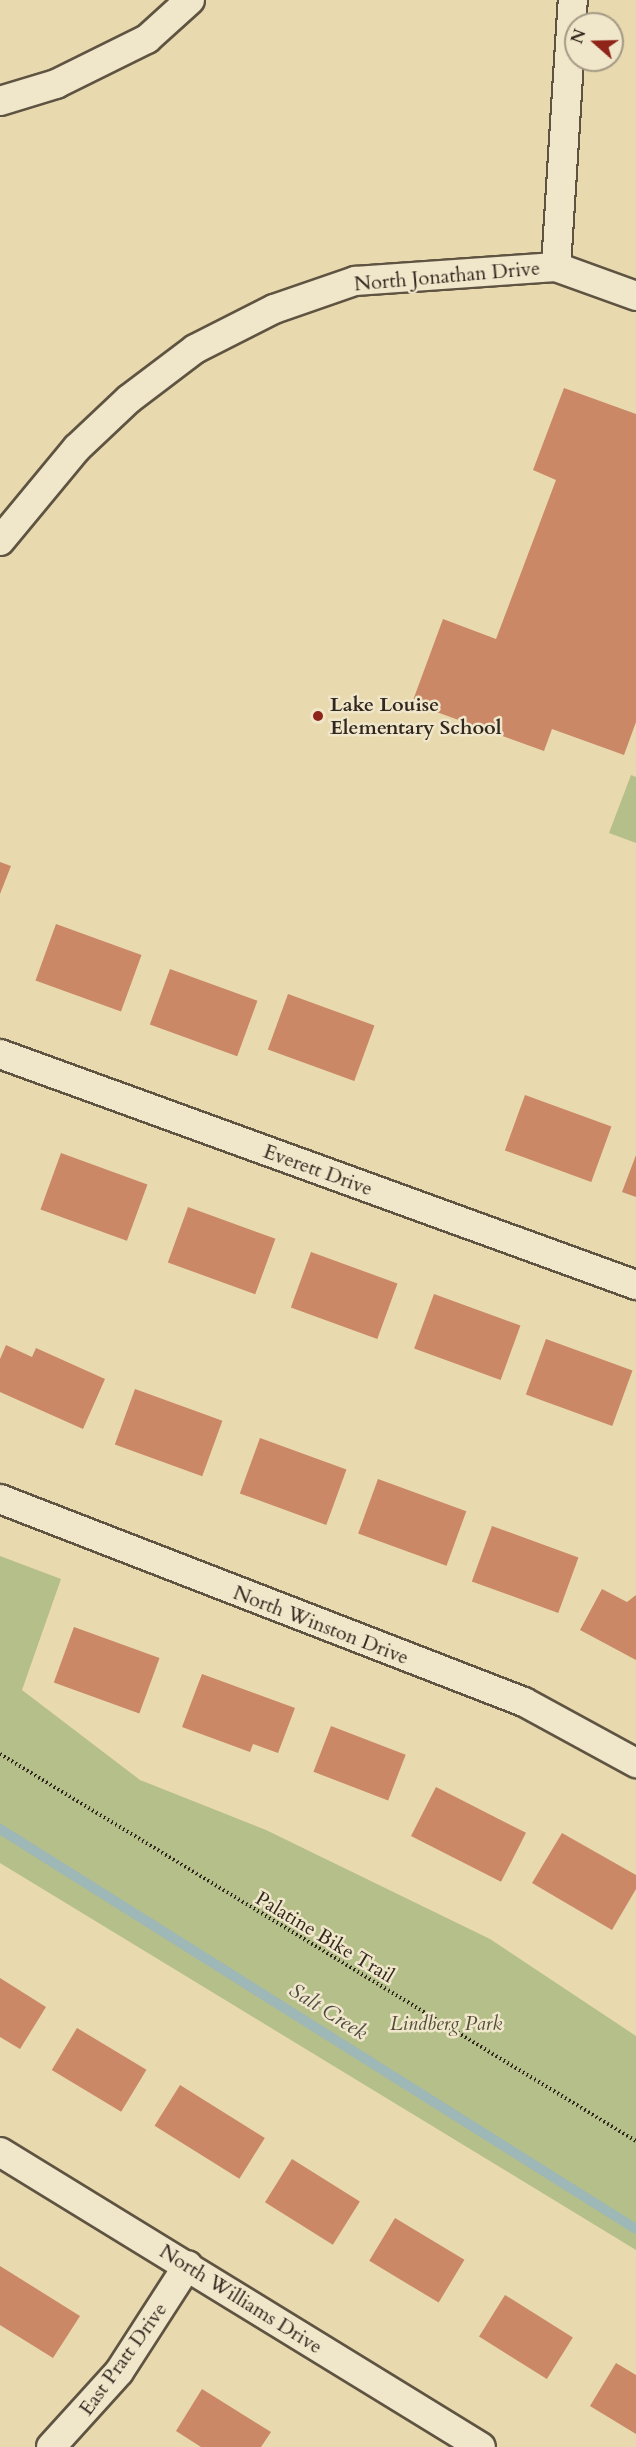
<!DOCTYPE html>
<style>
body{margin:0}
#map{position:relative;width:636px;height:2447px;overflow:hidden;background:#e8d9ae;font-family:Cardo,serif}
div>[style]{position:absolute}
.green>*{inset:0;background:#b5bf8a}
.stream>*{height:10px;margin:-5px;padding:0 5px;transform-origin:5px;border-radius:5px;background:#9eb7b7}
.building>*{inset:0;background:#cb8867;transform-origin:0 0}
.path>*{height:4px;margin-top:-2px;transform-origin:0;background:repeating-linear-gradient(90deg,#31271e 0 1.5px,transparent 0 4.5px)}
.roads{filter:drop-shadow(2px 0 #5f5442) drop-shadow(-2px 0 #5f5442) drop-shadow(0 2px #5f5442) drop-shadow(0 -2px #5f5442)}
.minor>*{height:28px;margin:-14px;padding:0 14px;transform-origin:14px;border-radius:14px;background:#f0e6ca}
.dots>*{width:16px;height:16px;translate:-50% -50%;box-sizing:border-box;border:3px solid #f0e6ca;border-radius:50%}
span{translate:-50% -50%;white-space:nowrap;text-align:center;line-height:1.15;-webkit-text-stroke:5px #f0e6ca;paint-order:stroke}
.street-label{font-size:20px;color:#31271e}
.poi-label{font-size:20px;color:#31271e;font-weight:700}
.left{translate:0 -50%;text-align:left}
.park-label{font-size:20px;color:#524d39;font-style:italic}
.water-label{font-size:21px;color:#4c4b44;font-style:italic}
.north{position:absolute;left:564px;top:12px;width:60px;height:60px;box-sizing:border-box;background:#f0e6ca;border:2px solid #a49a85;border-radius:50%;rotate:290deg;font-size:16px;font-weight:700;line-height:24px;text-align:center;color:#31271e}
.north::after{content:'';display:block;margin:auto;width:21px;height:27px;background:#8f2418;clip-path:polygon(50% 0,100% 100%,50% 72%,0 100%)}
</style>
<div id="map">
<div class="green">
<i style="clip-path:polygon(631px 775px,636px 777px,636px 843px,609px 833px)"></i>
<i style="clip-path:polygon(0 1556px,61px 1579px,22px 1690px,140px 1780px,266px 1830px,490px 1939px,636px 2036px,636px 2250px,0 1863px)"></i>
</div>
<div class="stream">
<i style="left:0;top:1829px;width:751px;rotate:32.17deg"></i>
</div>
<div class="building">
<i style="clip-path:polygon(564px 388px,636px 414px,636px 722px,624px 755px,552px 729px,544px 751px,412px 703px,443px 619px,496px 639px,556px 480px,533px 470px)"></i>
<i style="clip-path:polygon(0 862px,11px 866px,0 894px)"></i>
<i style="left:56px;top:924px;width:91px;height:60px;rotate:20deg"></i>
<i style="left:170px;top:969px;width:93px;height:59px;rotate:20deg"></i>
<i style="left:288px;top:994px;width:92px;height:59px;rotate:20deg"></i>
<i style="left:525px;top:1095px;width:92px;height:59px;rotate:20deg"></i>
<i style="left:61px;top:1153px;width:92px;height:60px;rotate:20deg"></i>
<i style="clip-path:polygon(636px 1155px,636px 1197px,622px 1192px)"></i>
<i style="left:188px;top:1207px;width:93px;height:59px;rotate:20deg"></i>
<i style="left:311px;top:1252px;width:92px;height:59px;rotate:20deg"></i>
<i style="left:434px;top:1294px;width:92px;height:58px;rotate:20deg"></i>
<i style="left:546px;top:1339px;width:92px;height:59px;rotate:20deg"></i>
<i style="clip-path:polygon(6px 1345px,32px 1357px,36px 1348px,105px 1379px,83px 1429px,0 1392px,0 1359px)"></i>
<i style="left:135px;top:1389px;width:93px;height:59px;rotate:20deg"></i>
<i style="left:260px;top:1438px;width:92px;height:59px;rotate:20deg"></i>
<i style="left:378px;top:1479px;width:94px;height:58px;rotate:20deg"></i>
<i style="left:492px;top:1526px;width:92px;height:59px;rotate:20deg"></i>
<i style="clip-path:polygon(602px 1589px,627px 1602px,636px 1595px,636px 1660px,580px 1630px)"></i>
<i style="left:74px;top:1627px;width:91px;height:59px;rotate:20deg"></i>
<i style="clip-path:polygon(202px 1674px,295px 1708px,278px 1753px,253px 1744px,250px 1752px,182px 1727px)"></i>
<i style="left:331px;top:1726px;width:80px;height:49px;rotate:21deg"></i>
<i style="left:436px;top:1787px;width:101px;height:55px;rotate:27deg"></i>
<i style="clip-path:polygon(562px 1833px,636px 1875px,636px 1889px,612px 1930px,532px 1883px)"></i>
<i style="clip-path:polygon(0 1978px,46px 2007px,20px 2049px,0 2037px)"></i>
<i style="left:77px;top:2028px;width:81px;height:49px;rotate:31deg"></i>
<i style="left:180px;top:2085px;width:100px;height:48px;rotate:32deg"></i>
<i style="left:292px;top:2159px;width:80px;height:51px;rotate:32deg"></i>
<i style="left:395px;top:2218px;width:81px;height:50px;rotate:31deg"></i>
<i style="clip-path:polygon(0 2266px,80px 2316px,53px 2358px,0 2325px)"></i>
<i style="left:505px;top:2295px;width:80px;height:49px;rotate:32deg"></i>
<i style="clip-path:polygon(616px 2363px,636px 2375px,636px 2434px,590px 2406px)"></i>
<i style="clip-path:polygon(202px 2389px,271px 2432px,261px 2447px,201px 2447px,176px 2431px)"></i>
</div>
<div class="path">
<i style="left:0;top:1754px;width:744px;rotate:31.32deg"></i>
</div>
<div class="roads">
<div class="minor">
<i style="left:0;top:101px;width:59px;rotate:-16.9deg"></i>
<i style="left:56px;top:84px;width:102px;rotate:-26.3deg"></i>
<i style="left:147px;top:39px;width:58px;rotate:-42.2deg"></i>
<i style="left:556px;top:267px;width:268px;rotate:-86.4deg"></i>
<i style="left:0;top:541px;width:121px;rotate:-50.4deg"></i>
<i style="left:77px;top:448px;width:71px;rotate:-43.3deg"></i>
<i style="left:129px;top:399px;width:83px;rotate:-37.1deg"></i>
<i style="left:195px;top:349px;width:89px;rotate:-26.9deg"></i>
<i style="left:274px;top:309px;width:86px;rotate:-19.1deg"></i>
<i style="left:355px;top:281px;width:201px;rotate:-4deg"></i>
<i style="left:556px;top:267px;width:85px;rotate:19.9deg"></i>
<i style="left:0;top:1054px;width:677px;rotate:19.96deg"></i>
<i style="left:0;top:1499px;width:562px;rotate:21.18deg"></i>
<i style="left:524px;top:1702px;width:128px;rotate:28.6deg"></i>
<i style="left:0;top:2152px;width:564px;rotate:31.52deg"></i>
<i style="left:51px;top:2447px;width:101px;rotate:-47.8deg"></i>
<i style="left:119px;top:2372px;width:127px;rotate:-57.2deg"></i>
</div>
</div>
<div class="dots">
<i style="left:318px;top:716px;background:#8f2418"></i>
</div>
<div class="street-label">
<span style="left:447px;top:276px;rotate:-5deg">North Jonathan Drive</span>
<span style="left:318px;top:1170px;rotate:20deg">Everett Drive</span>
<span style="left:321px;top:1625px;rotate:21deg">North Winston Drive</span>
<span style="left:325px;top:1937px;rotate:31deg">Palatine Bike Trail</span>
<span style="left:241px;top:2299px;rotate:32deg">North Williams Drive</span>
<span style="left:123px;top:2359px;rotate:-54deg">East Pratt Drive</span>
</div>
<div class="poi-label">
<span class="left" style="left:330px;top:716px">Lake Louise<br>Elementary School</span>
</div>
<div class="park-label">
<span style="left:446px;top:2023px">Lindberg Park</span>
</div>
<div class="water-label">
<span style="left:328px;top:2012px;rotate:32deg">Salt Creek</span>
</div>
<div class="north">N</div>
</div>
